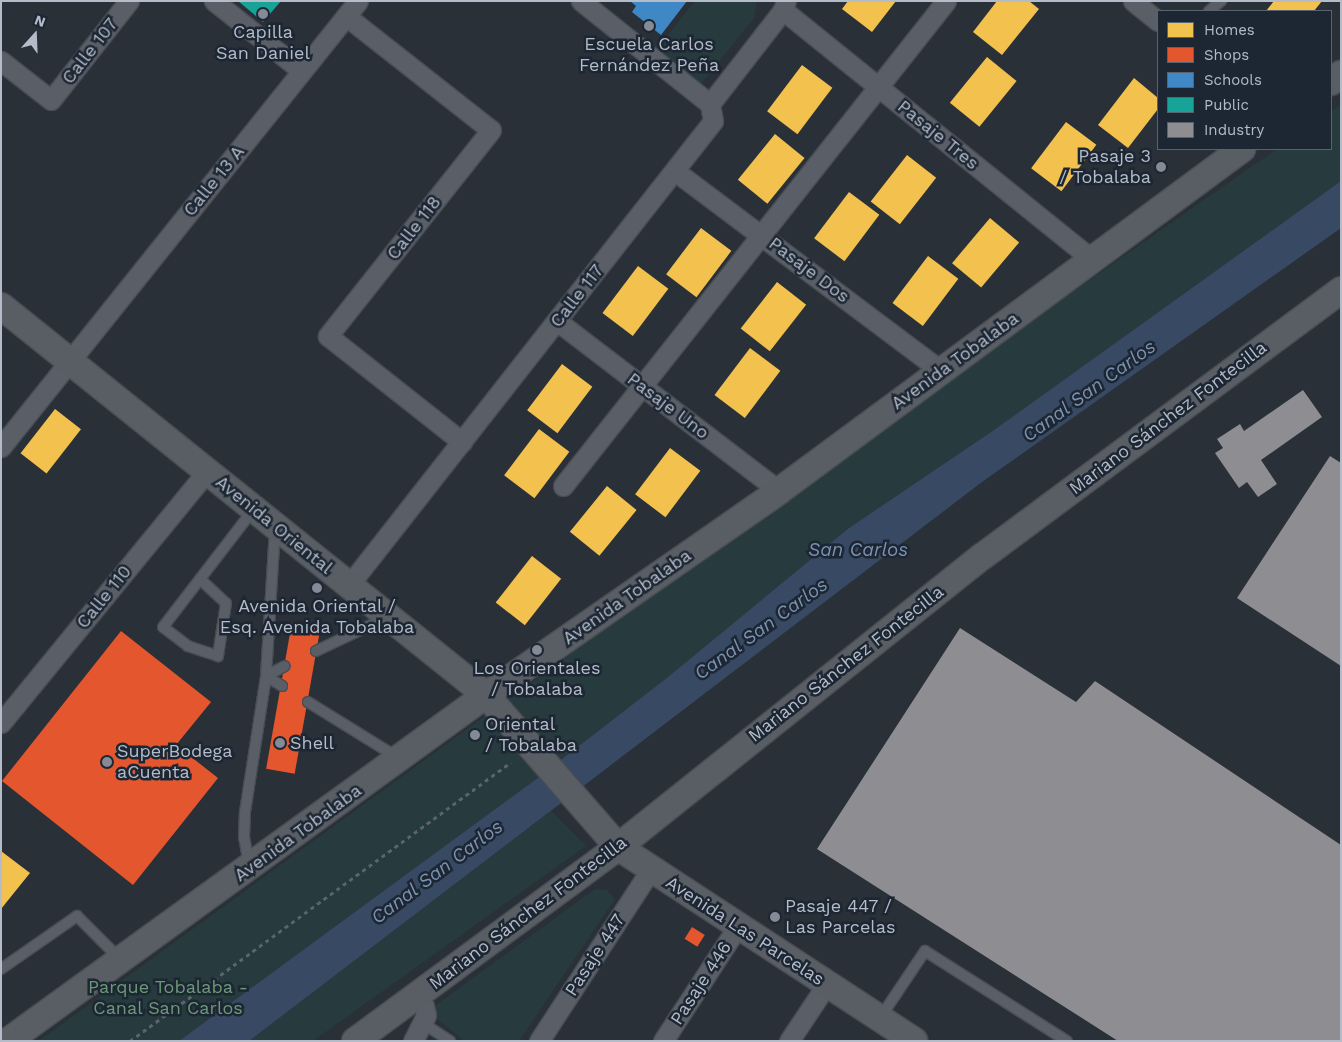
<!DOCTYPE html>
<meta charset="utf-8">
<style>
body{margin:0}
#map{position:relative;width:1342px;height:1042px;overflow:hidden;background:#2a3038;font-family:"Work Sans",sans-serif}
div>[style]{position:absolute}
.green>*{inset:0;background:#273a3e}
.water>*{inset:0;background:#384963}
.homes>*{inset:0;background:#f2c14e;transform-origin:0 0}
.shops>*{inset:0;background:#e4572e;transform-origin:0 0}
.schools>*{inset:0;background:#3f88c5}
.public>*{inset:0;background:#17a398}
.industry>*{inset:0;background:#8d8d92}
.path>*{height:3px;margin-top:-1.5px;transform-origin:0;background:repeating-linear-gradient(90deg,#5d636a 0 4px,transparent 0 8px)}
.roads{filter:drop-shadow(1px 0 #484c53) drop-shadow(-1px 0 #484c53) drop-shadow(0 1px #484c53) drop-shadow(0 -1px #484c53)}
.lane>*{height:10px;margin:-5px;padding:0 5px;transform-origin:5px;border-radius:5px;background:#5a5e66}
.street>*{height:19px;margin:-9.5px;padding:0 9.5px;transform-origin:9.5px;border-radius:9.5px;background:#5a5e66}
.secondary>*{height:26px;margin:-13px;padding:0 13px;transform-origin:13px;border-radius:13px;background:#595d64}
.dots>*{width:14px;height:14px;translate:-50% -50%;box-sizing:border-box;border:2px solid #1d2633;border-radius:50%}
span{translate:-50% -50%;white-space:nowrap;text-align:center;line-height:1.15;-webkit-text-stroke:5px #1d2633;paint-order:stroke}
.poi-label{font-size:18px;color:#b4bcc9}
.right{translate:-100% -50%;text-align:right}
.left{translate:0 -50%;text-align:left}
.street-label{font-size:18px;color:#b4bcc9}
.park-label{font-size:18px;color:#6b9a76}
.water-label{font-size:19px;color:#7c92b1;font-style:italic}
.frame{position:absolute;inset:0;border:2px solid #b4bcc9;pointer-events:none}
.legend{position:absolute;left:1157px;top:10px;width:175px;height:140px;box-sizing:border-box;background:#1d2633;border:1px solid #59626f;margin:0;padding:6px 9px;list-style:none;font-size:15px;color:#b4bcc9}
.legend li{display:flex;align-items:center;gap:10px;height:25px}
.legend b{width:25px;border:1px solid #59626f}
.north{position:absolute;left:10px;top:10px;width:50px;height:50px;-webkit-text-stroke:4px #1d2633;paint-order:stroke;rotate:20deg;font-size:14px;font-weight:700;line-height:20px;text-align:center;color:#b4bcc9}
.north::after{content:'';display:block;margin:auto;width:18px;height:22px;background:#b4bcc9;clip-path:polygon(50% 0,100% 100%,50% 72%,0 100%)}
</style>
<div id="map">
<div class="green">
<i style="clip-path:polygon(695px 1px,757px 1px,754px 18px,701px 84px,657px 49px)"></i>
<i style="clip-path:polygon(1341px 105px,1341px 181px,994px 430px,849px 528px,668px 677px,535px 780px,179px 1041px,39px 1041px,938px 386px,1277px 149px,1331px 149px,1331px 111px)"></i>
<i style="clip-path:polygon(551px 811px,586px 846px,313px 1041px,249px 1041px)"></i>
<i style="clip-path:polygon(595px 889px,607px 890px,615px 899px,519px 1041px,464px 1041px,428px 1011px)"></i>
</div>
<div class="water">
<i style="clip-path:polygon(1341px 181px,1341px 228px,982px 482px,249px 1041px,179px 1041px,535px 780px,668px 677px,849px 528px,994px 430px)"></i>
</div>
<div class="homes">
<i style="clip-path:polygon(848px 1px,896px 1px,872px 32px,842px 9px)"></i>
<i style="clip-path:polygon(997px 1px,1029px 1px,1039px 9px,1002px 55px,973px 32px)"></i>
<i style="clip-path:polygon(1274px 1px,1322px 1px,1314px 11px,1266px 11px)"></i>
<i style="left:987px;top:57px;width:38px;height:59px;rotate:39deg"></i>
<i style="left:802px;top:65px;width:38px;height:58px;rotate:37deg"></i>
<i style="clip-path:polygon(1134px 78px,1158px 98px,1158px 109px,1128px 148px,1098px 125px)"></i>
<i style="left:1066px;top:122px;width:38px;height:58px;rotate:37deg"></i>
<i style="left:775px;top:134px;width:38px;height:59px;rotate:39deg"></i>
<i style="left:907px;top:155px;width:37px;height:59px;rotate:38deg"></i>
<i style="left:849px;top:192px;width:38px;height:58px;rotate:37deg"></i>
<i style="left:990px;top:218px;width:38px;height:59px;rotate:40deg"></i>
<i style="left:701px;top:228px;width:38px;height:58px;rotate:37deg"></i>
<i style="left:928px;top:256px;width:38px;height:59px;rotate:37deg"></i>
<i style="left:638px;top:266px;width:38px;height:59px;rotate:37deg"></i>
<i style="left:777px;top:282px;width:37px;height:59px;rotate:38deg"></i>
<i style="left:750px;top:348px;width:38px;height:59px;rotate:37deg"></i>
<i style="left:562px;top:364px;width:38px;height:58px;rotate:37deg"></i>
<i style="left:55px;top:409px;width:33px;height:56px;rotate:38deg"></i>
<i style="left:539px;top:429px;width:38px;height:58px;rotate:37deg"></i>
<i style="left:670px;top:448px;width:38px;height:58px;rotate:37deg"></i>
<i style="left:607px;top:486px;width:38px;height:59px;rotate:39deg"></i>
<i style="left:532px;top:556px;width:37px;height:59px;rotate:38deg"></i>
<i style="clip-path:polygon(1px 851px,30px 873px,1px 909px)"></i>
</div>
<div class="shops">
<i style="left:292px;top:622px;width:29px;height:149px;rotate:10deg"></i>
<i style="clip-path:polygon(121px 631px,211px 702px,176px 745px,218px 778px,133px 885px,2px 781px)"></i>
<i style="left:692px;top:927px;width:15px;height:14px;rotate:32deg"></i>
</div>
<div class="schools">
<i style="clip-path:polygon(630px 1px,687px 1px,661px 35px,632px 12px,636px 6px)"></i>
</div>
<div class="public">
<i style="clip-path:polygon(238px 1px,281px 1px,263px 22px)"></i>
</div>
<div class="industry">
<i style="clip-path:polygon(1303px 390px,1322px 417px,1261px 460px,1277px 484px,1258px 497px,1247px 482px,1239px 488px,1215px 453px,1223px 448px,1217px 439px,1240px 424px,1244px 431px)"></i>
<i style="clip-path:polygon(1330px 456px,1341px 463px,1341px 666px,1237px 598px)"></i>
<i style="clip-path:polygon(960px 628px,1076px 702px,1095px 681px,1341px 845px,1341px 1041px,1118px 1041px,817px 849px)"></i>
</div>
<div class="path">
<i style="left:130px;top:1041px;width:472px;rotate:-36.2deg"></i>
</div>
<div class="roads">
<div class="lane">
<i style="left:1209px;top:11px;width:16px;rotate:-40deg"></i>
<i style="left:200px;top:579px;width:35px;rotate:43deg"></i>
<i style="left:226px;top:603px;width:54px;rotate:98.6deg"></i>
<i style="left:218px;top:656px;width:32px;rotate:-162deg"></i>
<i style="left:188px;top:646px;width:31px;rotate:-143deg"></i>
<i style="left:163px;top:627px;width:148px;rotate:-52.4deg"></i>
<i style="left:316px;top:651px;width:80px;rotate:-25.3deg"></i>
<i style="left:266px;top:676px;width:21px;rotate:-28deg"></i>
<i style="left:266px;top:676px;width:19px;rotate:32deg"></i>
<i style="left:308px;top:702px;width:105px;rotate:31.7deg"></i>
<i style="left:249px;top:865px;width:27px;rotate:-100deg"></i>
<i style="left:244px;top:838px;width:26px;rotate:-88deg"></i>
<i style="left:245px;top:812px;width:138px;rotate:-81.2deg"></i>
<i style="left:266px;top:676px;width:147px;rotate:-86.5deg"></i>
<i style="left:1px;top:969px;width:93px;rotate:-34.9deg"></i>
<i style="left:77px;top:916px;width:61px;rotate:45deg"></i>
<i style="left:880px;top:1018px;width:81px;rotate:-56.1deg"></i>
<i style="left:925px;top:951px;width:168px;rotate:32.4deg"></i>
<i style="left:424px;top:1024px;width:31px;rotate:33deg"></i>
</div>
<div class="street">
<i style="left:214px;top:1px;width:112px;rotate:38.5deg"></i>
<i style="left:581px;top:1px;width:165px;rotate:38.6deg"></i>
<i style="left:1133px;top:1px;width:32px;rotate:39deg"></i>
<i style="left:783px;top:10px;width:398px;rotate:38.9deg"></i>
<i style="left:346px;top:16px;width:184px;rotate:38.2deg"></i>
<i style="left:491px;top:130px;width:263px;rotate:128.4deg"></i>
<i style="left:328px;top:336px;width:171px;rotate:38.3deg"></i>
<i style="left:1px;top:61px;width:63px;rotate:38deg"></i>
<i style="left:51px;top:100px;width:126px;rotate:-51.8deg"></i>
<i style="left:675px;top:171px;width:333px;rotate:36.9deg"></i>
<i style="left:557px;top:321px;width:280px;rotate:37.4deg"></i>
<i style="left:1px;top:447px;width:571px;rotate:-51.32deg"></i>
<i style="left:563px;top:486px;width:618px;rotate:-51.7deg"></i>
<i style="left:349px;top:585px;width:590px;rotate:-51.89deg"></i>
<i style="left:713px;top:121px;width:17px;rotate:-100deg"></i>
<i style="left:710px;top:104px;width:119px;rotate:-52.2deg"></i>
<i style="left:783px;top:10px;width:9px;rotate:-72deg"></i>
<i style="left:1px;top:723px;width:325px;rotate:-50.7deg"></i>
<i style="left:413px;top:1041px;width:29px;rotate:-63deg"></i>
<i style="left:426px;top:1015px;width:9px;rotate:-103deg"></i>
<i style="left:424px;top:1006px;width:13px;rotate:-129deg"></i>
<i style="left:539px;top:1041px;width:205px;rotate:-56.9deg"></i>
<i style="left:663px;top:1041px;width:137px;rotate:-56.9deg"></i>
<i style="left:789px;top:1041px;width:69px;rotate:-56.3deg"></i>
</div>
<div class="secondary">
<i style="left:1331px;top:82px;width:13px;rotate:-39deg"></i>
<i style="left:1px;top:306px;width:622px;rotate:38.73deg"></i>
<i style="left:486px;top:695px;width:201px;rotate:49deg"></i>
<i style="left:618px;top:847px;width:354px;rotate:33.2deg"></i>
<i style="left:8px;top:1041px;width:590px;rotate:-35.9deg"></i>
<i style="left:486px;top:695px;width:357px;rotate:-34.8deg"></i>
<i style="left:779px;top:491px;width:576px;rotate:-36.45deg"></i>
<i style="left:355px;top:1041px;width:327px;rotate:-36.4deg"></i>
<i style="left:618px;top:847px;width:467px;rotate:-38.6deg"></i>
<i style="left:983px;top:556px;width:446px;rotate:-36.6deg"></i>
</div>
</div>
<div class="dots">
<i style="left:263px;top:14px;background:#848b96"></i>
<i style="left:649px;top:26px;background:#848b96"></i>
<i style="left:1161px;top:167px;background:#848b96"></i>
<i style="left:317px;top:588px;background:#848b96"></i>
<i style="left:537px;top:650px;background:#848b96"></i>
<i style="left:475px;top:735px;background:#848b96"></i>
<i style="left:280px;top:743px;background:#848b96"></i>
<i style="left:107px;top:762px;background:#848b96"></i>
<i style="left:775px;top:917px;background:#848b96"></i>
</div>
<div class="poi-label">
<span style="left:263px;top:43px">Capilla<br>San Daniel</span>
<span style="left:649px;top:55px">Escuela Carlos<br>Fernández Peña</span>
<span class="right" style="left:1151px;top:167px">Pasaje 3<br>/ Tobalaba</span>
<span style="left:317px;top:617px">Avenida Oriental /<br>Esq. Avenida Tobalaba</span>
<span style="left:537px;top:679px">Los Orientales<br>/ Tobalaba</span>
<span class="left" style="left:485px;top:735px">Oriental<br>/ Tobalaba</span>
<span class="left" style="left:290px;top:743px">Shell</span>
<span class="left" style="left:117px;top:762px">SuperBodega<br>aCuenta</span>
<span class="left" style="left:785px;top:917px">Pasaje 447 /<br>Las Parcelas</span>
</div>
<div class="street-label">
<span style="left:90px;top:51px;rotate:-52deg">Calle 107</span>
<span style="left:938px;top:135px;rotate:39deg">Pasaje Tres</span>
<span style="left:214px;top:181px;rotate:-51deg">Calle 13 A</span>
<span style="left:414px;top:228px;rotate:-52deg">Calle 118</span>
<span style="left:809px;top:270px;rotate:37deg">Pasaje Dos</span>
<span style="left:577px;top:296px;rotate:-52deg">Calle 117</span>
<span style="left:955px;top:361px;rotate:-36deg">Avenida Tobalaba</span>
<span style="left:668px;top:406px;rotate:37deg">Pasaje Uno</span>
<span style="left:1168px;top:418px;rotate:-37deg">Mariano Sánchez Fontecilla</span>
<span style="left:274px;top:525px;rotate:39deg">Avenida Oriental</span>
<span style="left:104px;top:597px;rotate:-51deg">Calle 110</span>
<span style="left:627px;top:597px;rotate:-35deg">Avenida Tobalaba</span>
<span style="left:846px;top:664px;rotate:-38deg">Mariano Sánchez Fontecilla</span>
<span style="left:298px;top:833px;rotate:-36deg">Avenida Tobalaba</span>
<span style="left:528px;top:913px;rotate:-37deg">Mariano Sánchez Fontecilla</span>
<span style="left:745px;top:931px;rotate:33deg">Avenida Las Parcelas</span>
<span style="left:595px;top:955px;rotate:-57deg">Pasaje 447</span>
<span style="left:701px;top:983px;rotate:-57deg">Pasaje 446</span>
</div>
<div class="park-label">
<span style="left:168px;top:998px">Parque Tobalaba -<br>Canal San Carlos</span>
</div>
<div class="water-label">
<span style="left:1089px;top:391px;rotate:-36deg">Canal San Carlos</span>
<span style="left:858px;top:550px">San Carlos</span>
<span style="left:761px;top:629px;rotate:-36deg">Canal San Carlos</span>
<span style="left:437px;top:872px;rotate:-37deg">Canal San Carlos</span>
</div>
<div class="frame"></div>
<ul class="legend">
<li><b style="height:14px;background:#f2c14e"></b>Homes</li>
<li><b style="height:14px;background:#e4572e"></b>Shops</li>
<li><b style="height:14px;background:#3f88c5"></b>Schools</li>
<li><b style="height:14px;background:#17a398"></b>Public</li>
<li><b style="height:14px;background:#8d8d92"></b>Industry</li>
</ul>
<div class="north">N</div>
</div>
